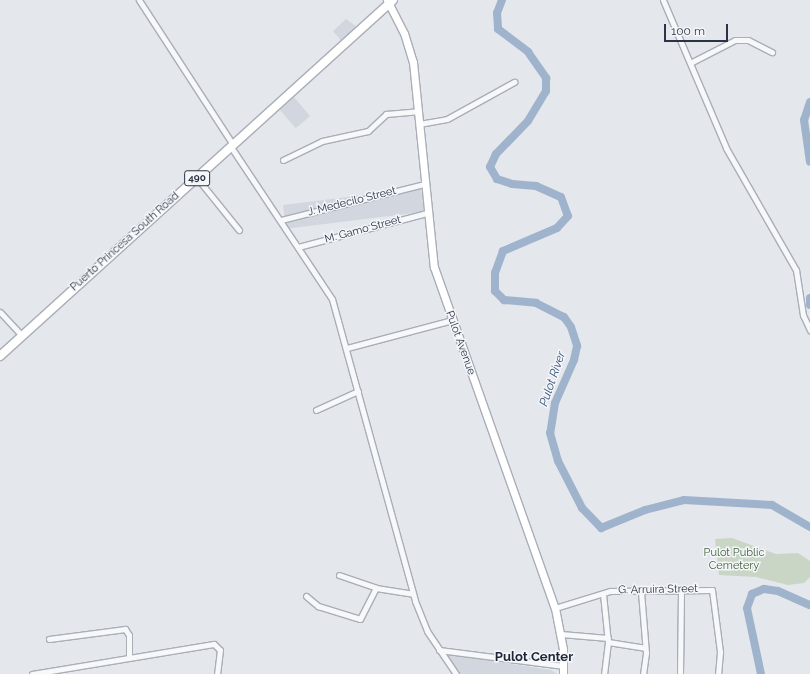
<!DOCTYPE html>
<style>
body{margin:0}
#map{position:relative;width:810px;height:674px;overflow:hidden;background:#e4e7ec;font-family:Raleway,sans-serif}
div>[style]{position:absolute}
.built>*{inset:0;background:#d2d6de;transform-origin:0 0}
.green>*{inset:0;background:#c9d6c5}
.river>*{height:8px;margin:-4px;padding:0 4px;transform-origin:4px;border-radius:4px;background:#9fb4cc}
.roads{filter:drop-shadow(1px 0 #a9aeb7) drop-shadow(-1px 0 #a9aeb7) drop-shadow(0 1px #a9aeb7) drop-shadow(0 -1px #a9aeb7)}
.street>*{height:5px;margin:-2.5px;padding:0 2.5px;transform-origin:2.5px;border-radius:2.5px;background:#f7f8fa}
.secondary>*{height:7px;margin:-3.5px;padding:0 3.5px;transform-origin:3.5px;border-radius:3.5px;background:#fff}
.primary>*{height:8px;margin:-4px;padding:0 4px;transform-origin:4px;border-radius:4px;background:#fff}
span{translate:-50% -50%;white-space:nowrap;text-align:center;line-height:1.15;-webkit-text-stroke:3px #f4f6f9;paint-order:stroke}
.shield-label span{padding:1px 3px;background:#f4f6f9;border:1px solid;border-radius:3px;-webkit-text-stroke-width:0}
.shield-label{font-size:10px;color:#2b3445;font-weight:700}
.street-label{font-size:11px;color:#2b3445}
.park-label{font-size:11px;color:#3f6138}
.water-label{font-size:12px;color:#34527a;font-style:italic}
.quarter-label{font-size:13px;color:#1d2536;font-weight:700}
.scale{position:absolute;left:664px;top:24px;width:64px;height:18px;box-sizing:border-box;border:2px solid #2b3445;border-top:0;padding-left:5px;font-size:12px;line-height:14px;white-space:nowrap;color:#2b3445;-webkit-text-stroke:3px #f4f6f9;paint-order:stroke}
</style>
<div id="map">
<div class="built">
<i style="clip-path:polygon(346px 19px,357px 27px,342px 42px,333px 31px)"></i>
<i style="left:294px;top:97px;width:25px;height:19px;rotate:50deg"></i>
<i style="left:421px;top:188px;width:24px;height:139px;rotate:83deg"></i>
<i style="clip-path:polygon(447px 654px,551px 670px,557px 674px,460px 674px,444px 655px)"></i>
</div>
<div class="green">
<i style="clip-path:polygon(732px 538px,776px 554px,798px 553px,810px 561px,810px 577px,804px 583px,788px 585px,756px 577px,719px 575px,715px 539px)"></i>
</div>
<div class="river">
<i style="left:502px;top:0;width:14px;rotate:111deg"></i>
<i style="left:497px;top:13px;width:16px;rotate:86deg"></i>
<i style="left:498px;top:29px;width:38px;rotate:37deg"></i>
<i style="left:528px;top:52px;width:32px;rotate:55deg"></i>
<i style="left:546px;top:78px;width:13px;rotate:90deg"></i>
<i style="left:546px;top:91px;width:35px;rotate:121deg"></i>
<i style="left:528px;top:121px;width:46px;rotate:134.1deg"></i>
<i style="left:496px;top:154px;width:14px;rotate:115deg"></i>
<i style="left:490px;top:167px;width:14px;rotate:60deg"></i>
<i style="left:497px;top:179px;width:16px;rotate:18deg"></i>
<i style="left:512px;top:184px;width:24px;rotate:5deg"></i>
<i style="left:536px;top:186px;width:27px;rotate:24deg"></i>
<i style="left:561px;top:197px;width:20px;rotate:70deg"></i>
<i style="left:568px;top:216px;width:16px;rotate:133deg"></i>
<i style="left:557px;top:228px;width:59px;rotate:156.9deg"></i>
<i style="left:503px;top:251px;width:23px;rotate:110deg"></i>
<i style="left:495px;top:273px;width:18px;rotate:90deg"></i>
<i style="left:495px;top:291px;width:13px;rotate:45deg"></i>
<i style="left:504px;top:300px;width:32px;rotate:5deg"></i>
<i style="left:536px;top:303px;width:31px;rotate:27deg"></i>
<i style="left:564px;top:317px;width:12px;rotate:55deg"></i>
<i style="left:571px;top:327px;width:20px;rotate:72deg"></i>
<i style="left:577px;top:346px;width:14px;rotate:102deg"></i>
<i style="left:574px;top:360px;width:47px;rotate:113.8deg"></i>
<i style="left:555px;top:403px;width:30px;rotate:99deg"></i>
<i style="left:550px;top:433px;width:29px;rotate:74deg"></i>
<i style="left:558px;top:461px;width:53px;rotate:62.9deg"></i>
<i style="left:582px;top:508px;width:28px;rotate:46deg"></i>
<i style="left:601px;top:528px;width:48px;rotate:-22.2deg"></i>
<i style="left:645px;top:510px;width:40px;rotate:-14.4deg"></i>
<i style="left:684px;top:500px;width:88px;rotate:3.3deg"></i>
<i style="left:772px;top:505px;width:44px;rotate:30.1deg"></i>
<i style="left:810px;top:102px;width:19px;rotate:108deg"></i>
<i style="left:804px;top:120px;width:42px;rotate:81.9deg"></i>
<i style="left:810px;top:298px;width:7px;rotate:90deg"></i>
<i style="left:761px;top:674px;width:67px;rotate:-102deg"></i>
<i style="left:747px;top:608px;width:15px;rotate:-70deg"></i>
<i style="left:752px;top:594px;width:13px;rotate:-23deg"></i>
<i style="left:764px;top:589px;width:14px;rotate:8deg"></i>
<i style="left:778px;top:591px;width:35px;rotate:24deg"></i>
</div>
<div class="roads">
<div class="street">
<i style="left:139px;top:0;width:173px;rotate:57deg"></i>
<i style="left:663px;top:0;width:161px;rotate:66.9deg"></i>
<i style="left:726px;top:148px;width:141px;rotate:60.2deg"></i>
<i style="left:796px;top:270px;width:46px;rotate:81.2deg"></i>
<i style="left:803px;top:315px;width:17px;rotate:65deg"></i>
<i style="left:692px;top:62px;width:48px;rotate:-27.1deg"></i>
<i style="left:735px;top:40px;width:13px"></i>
<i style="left:748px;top:40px;width:27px;rotate:27deg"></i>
<i style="left:419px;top:124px;width:28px;rotate:-10deg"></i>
<i style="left:447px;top:119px;width:77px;rotate:-28.9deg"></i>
<i style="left:231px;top:147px;width:182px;rotate:56.4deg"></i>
<i style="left:332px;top:299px;width:313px;rotate:74.6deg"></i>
<i style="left:415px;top:601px;width:32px;rotate:68deg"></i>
<i style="left:427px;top:631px;width:52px;rotate:56deg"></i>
<i style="left:283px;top:160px;width:43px;rotate:-26deg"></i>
<i style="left:322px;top:141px;width:47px;rotate:-12.3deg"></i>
<i style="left:368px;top:131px;width:25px;rotate:-43deg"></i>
<i style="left:386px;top:114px;width:32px;rotate:-5deg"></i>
<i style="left:197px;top:178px;width:67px;rotate:51.1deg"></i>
<i style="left:281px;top:220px;width:147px;rotate:-14.1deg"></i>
<i style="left:298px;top:247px;width:133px;rotate:-14.8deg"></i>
<i style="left:0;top:312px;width:33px;rotate:47deg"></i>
<i style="left:347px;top:348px;width:109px;rotate:-14.9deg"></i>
<i style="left:316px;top:410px;width:46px;rotate:-24.3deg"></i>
<i style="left:339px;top:575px;width:39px;rotate:19deg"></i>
<i style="left:376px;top:588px;width:37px;rotate:9deg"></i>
<i style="left:641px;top:592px;width:61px;rotate:85.3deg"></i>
<i style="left:646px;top:653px;width:21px;rotate:98deg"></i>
<i style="left:603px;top:594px;width:48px;rotate:84.1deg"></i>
<i style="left:608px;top:642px;width:32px;rotate:97deg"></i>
<i style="left:306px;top:596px;width:16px;rotate:40deg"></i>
<i style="left:318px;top:606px;width:44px;rotate:17.2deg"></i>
<i style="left:360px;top:619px;width:35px;rotate:-63deg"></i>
<i style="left:555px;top:608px;width:58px;rotate:-17.2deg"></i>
<i style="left:610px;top:591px;width:102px;rotate:-0.6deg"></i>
<i style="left:712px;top:590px;width:63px;rotate:82.6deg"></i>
<i style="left:720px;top:652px;width:22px;rotate:95deg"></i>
<i style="left:561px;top:634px;width:47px;rotate:4.9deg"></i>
<i style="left:49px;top:639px;width:77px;rotate:-7.5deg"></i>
<i style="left:125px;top:629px;width:7px;rotate:56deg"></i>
<i style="left:129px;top:635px;width:22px;rotate:90deg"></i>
<i style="left:608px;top:642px;width:37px;rotate:9deg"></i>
<i style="left:439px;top:650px;width:126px;rotate:7.3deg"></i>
<i style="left:32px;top:674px;width:184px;rotate:-9.4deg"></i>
<i style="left:214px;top:644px;width:8px;rotate:45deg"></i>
<i style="left:220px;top:650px;width:24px;rotate:97deg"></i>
<i style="left:680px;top:674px;width:84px;rotate:-89.3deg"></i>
</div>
<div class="secondary">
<i style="left:387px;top:0;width:37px;rotate:63deg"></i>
<i style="left:404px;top:33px;width:30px;rotate:73deg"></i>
<i style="left:413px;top:62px;width:206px;rotate:84.2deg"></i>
<i style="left:434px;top:267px;width:362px;rotate:70.5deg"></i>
<i style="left:555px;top:608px;width:42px;rotate:79deg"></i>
<i style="left:563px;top:649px;width:25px;rotate:90deg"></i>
</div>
<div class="primary">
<i style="left:0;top:356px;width:530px;rotate:-42.17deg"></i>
</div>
</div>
<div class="shield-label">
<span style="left:197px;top:178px">490</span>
</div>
<div class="street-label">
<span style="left:352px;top:202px;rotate:-14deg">J. Medecilo Street</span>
<span style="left:363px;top:230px;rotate:-15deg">M. Gamo Street</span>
<span style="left:125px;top:242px;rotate:-42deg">Puerto Princesa South Road</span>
<span style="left:460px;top:343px;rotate:70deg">Pulot Avenue</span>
<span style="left:658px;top:590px;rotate:-1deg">G. Arruira Street</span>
</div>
<div class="park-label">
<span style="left:734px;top:560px">Pulot Public<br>Cemetery</span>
</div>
<div class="water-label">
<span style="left:553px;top:379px;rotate:-71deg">Pulot River</span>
</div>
<div class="quarter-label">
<span style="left:534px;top:657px">Pulot Center</span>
</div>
<div class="scale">100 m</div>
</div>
